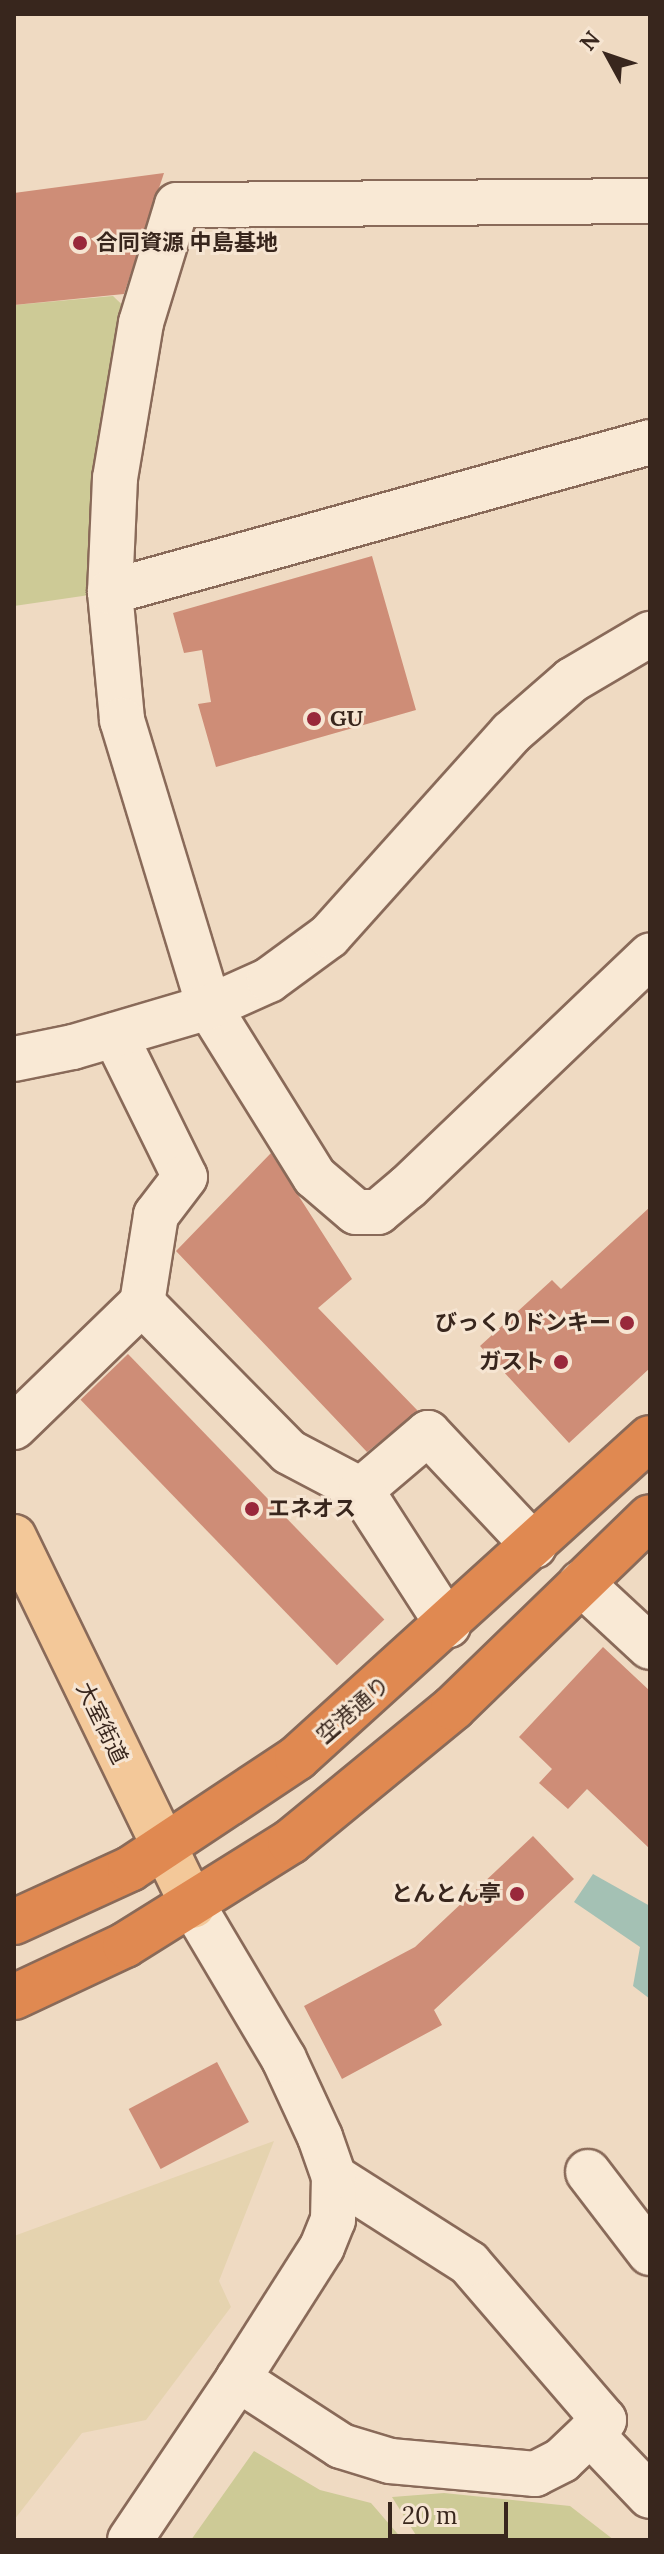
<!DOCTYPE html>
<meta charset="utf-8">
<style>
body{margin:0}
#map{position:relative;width:664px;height:2554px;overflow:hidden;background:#efdac2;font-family:Lora,"Noto Sans JP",serif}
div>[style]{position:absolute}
.farmland>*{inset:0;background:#e5d3af}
.green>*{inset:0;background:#cdca96}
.water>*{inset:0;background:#a4c1b4}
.building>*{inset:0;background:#ce8d77;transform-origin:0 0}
.roads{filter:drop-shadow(2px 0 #896a59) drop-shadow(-2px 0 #896a59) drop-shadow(0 2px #896a59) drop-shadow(0 -2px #896a59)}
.minor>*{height:44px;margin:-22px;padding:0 22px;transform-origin:22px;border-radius:22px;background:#f9e9d5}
.major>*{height:44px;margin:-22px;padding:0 22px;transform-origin:22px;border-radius:22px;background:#f3c899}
.highway>*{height:44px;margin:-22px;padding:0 22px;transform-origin:22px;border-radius:22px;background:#e08951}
.dots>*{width:22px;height:22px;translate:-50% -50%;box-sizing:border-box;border:4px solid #f6e5d2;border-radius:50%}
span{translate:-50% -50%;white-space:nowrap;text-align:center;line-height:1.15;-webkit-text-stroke:6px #f6e5d2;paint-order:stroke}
.poi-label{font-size:22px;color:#38261d;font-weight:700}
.left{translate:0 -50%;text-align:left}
.right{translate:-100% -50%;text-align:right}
.street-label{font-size:22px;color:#38261d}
.frame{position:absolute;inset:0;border:16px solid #38261d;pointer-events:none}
.north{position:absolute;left:568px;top:16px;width:80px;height:80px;-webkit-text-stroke:6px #f6e5d2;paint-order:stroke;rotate:310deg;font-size:22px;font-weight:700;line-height:32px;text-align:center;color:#38261d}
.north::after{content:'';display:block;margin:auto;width:28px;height:36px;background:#38261d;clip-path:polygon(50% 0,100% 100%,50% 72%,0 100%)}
.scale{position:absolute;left:388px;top:2502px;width:120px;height:36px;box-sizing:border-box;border:4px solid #38261d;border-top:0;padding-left:10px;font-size:24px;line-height:28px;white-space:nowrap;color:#38261d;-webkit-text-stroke:6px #f6e5d2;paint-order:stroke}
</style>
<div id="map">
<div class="farmland">
<i style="clip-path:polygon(274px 2141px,219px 2281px,231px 2307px,146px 2420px,82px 2433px,14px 2520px,14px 2236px)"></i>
</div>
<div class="green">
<i style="clip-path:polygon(113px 296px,141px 323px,110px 592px,14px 606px,14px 305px)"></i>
<i style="clip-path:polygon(254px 2451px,320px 2490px,371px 2503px,403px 2540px,191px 2540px)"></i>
<i style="clip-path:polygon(444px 2493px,570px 2506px,614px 2540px,419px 2540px,392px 2497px)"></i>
</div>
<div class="water">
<i style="clip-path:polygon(593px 1874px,650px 1906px,650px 1999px,633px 1986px,640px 1947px,574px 1902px)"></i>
</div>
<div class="building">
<i style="clip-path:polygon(164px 173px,124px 294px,14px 305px,14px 193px)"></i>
<i style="clip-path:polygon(372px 556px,416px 710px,216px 767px,198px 704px,211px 702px,202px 650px,184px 653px,173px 613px)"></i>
<i style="clip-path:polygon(271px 1153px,352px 1279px,318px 1308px,418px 1411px,367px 1452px,176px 1251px)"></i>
<i style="clip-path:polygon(650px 1207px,650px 1368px,569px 1443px,480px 1346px,552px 1280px,561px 1289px)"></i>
<i style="left:128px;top:1354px;width:369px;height:66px;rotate:46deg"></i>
<i style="clip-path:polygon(603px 1647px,650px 1691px,650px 1849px,587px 1789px,568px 1809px,539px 1783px,552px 1769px,519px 1737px)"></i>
<i style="clip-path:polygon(533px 1836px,574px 1879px,434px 2010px,442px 2025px,342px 2079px,304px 2006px,415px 1947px)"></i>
<i style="left:217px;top:2062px;width:68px;height:100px;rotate:62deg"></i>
</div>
<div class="roads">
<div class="minor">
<i style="left:650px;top:201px;width:473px;rotate:179.5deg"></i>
<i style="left:177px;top:205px;width:123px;rotate:107deg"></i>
<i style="left:141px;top:323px;width:157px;rotate:99.5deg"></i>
<i style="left:115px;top:478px;width:114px;rotate:92.5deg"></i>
<i style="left:110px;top:592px;width:129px;rotate:84.6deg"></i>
<i style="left:122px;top:720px;width:300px;rotate:73.1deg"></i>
<i style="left:209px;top:1007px;width:200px;rotate:58.1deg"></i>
<i style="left:315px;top:1177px;width:54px;rotate:40.5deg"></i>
<i style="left:356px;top:1212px;width:22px"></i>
<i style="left:378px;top:1212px;width:39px;rotate:-40deg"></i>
<i style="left:408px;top:1187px;width:335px;rotate:-43.7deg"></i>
<i style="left:110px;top:592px;width:560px;rotate:-15.52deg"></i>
<i style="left:115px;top:1035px;width:158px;rotate:63.8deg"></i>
<i style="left:185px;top:1177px;width:48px;rotate:127.3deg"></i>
<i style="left:156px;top:1215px;width:89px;rotate:99deg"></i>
<i style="left:14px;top:1059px;width:60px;rotate:-11.5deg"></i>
<i style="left:73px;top:1047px;width:142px;rotate:-16.4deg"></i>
<i style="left:209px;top:1007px;width:66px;rotate:-24.2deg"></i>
<i style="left:269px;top:980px;width:74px;rotate:-36.3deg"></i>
<i style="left:329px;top:936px;width:273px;rotate:-48.1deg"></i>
<i style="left:511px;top:733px;width:81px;rotate:-41deg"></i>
<i style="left:572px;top:680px;width:91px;rotate:-30.5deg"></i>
<i style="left:14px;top:1427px;width:178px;rotate:-44.1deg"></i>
<i style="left:142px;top:1303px;width:209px;rotate:45.4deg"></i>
<i style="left:289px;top:1452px;width:81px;rotate:27.8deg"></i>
<i style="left:361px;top:1490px;width:88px;rotate:-40.4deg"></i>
<i style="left:428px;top:1433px;width:155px;rotate:46.8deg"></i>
<i style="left:361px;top:1490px;width:161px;rotate:57.2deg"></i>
<i style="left:581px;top:1583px;width:94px;rotate:42.8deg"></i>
<i style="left:588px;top:2172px;width:102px;rotate:52.6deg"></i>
<i style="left:238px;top:2379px;width:123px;rotate:33deg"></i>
<i style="left:341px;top:2446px;width:51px;rotate:17deg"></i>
<i style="left:390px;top:2461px;width:146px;rotate:5.1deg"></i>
<i style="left:535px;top:2474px;width:30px;rotate:-27deg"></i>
<i style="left:562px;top:2460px;width:58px;rotate:-43.6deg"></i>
<i style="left:604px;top:2420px;width:207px;rotate:-130.7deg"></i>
<i style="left:469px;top:2263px;width:160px;rotate:-147.5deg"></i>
<i style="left:590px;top:2433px;width:87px;rotate:46.4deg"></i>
<i style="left:130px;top:2540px;width:194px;rotate:-56.1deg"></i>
<i style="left:238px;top:2379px;width:156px;rotate:-57.5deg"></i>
<i style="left:322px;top:2247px;width:29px;rotate:-68deg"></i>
<i style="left:333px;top:2220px;width:43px;rotate:-88.7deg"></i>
<i style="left:334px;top:2177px;width:42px;rotate:-109.3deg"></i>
<i style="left:320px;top:2137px;width:86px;rotate:-114.8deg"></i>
<i style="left:284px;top:2059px;width:178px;rotate:-120.7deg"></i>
</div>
<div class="major">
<i style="left:14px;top:1537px;width:410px;rotate:64.1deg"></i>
</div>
<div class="highway">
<i style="left:14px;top:1922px;width:128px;rotate:-24.6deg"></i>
<i style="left:130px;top:1869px;width:201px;rotate:-33.6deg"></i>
<i style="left:297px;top:1758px;width:476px;rotate:-42.2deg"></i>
<i style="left:14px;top:1997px;width:123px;rotate:-25.1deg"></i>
<i style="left:125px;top:1945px;width:195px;rotate:-32deg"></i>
<i style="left:290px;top:1842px;width:211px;rotate:-39.4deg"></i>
<i style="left:453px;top:1708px;width:274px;rotate:-44.1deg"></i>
</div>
</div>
<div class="dots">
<i style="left:80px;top:243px;background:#99283b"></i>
<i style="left:314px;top:719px;background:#99283b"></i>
<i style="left:627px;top:1323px;background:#99283b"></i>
<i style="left:561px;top:1362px;background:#99283b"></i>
<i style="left:252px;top:1509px;background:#99283b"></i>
<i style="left:517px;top:1894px;background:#99283b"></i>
</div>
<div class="poi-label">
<span class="left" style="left:96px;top:243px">合同資源 中島基地</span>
<span class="left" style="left:330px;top:719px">GU</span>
<span class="right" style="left:611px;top:1323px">びっくりドンキー</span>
<span class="right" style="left:545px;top:1362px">ガスト</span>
<span class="left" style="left:268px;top:1509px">エネオス</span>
<span class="right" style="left:501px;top:1894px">とんとん亭</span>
</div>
<div class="street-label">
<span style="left:353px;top:1710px;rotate:-41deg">空港通り</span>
<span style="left:102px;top:1723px;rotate:64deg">大室街道</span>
</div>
<div class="frame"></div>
<div class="north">N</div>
<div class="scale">20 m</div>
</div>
